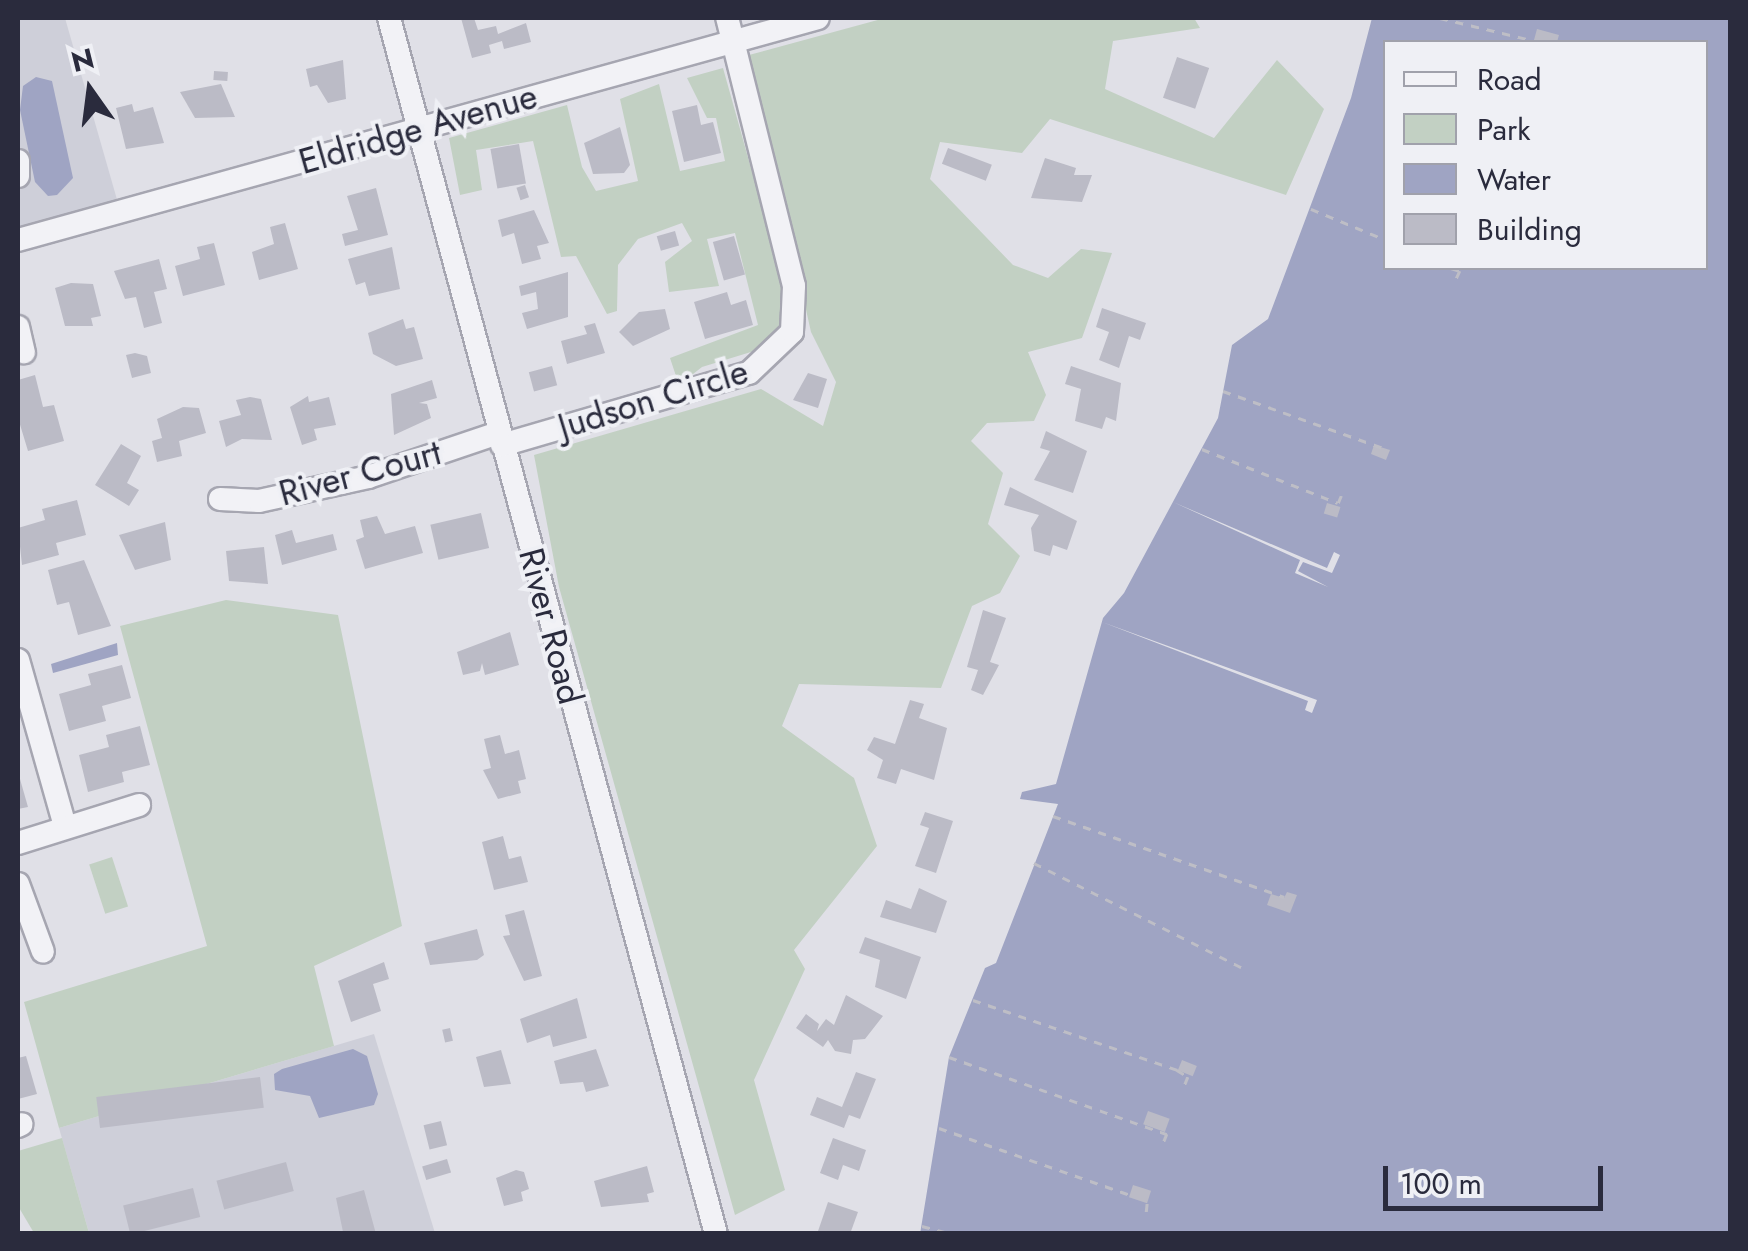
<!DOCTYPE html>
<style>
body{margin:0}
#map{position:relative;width:1748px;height:1251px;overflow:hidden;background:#e0e0e7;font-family:Jost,sans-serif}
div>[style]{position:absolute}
.built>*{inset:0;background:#cecfd9}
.green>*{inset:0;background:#c2d0c3;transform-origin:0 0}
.water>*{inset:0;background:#9fa4c3}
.pier>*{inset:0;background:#e0e0e7}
.building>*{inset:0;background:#bbbbc6;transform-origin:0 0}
.path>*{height:2.5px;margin-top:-1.25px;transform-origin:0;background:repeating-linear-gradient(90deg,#bebec6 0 8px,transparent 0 16px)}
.roads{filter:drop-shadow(2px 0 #a6a6b1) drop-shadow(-2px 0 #a6a6b1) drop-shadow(0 2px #a6a6b1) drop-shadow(0 -2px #a6a6b1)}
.minor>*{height:22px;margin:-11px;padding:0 11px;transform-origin:11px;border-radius:11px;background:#f2f2f6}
span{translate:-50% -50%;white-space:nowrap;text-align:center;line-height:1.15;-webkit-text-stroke:8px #eff0f5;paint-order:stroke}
.street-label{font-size:35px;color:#2a2b3d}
.frame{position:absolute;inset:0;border:20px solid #2a2b3d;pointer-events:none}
.legend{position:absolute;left:1383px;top:40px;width:325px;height:230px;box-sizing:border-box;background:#eff0f5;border:2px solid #a0a1ab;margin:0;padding:12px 18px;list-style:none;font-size:30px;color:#2a2b3d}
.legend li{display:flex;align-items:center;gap:20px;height:50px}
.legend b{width:50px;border:2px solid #a0a1ab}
.north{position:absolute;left:40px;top:40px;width:100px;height:100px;-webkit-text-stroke:8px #eff0f5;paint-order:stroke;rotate:346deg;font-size:28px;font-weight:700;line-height:40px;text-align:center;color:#2a2b3d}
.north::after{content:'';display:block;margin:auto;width:35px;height:45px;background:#2a2b3d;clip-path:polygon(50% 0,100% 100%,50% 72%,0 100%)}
.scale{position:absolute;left:1383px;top:1166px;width:220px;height:45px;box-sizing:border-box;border:5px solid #2a2b3d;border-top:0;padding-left:12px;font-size:30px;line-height:35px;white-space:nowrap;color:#2a2b3d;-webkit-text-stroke:8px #eff0f5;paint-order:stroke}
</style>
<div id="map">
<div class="built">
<i style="clip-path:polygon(18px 18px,65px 18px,118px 203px,18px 231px)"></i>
<i style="clip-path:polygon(374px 1034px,435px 1233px,89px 1233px,59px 1128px)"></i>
</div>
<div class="green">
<i style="clip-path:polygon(885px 18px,1194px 18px,1200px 28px,1113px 41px,1105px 89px,1214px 138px,1277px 60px,1324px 109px,1286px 195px,1050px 119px,1022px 153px,940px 142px,930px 179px,1013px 265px,1048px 278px,1081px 249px,1112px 253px,1082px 338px,1028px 352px,1046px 395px,1034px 421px,987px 423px,971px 441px,1003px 473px,988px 524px,1020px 556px,1000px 593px,972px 606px,941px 688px,799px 684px,782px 726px,854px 778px,877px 846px,794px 950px,805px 969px,754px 1080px,785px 1190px,735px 1215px,559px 587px,534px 455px,761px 389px,823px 426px,836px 382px,811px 332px,749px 55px)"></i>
<i style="clip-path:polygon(723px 68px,780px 272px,786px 319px,774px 345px,702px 367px,679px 385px,670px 358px,758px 325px,735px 233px,707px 239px,719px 286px,669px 292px,665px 262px,692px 241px,682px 223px,638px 239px,618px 265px,617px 311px,607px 314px,576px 256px,561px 257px,533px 141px,476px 150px,482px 190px,460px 195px,449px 138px,567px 105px,582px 167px,596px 191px,638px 181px,620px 99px,659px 84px,680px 171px,725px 161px,716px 118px,707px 118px,687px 78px)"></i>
<i style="clip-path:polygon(226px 600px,338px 615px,402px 926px,314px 966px,334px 1046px,59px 1128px,24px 1002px,207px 946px,120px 626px)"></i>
<i style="left:112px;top:857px;width:52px;height:24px;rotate:72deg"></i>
<i style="clip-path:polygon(62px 1138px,89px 1233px,34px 1233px,18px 1206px,18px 1151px)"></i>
</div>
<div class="water">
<i style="clip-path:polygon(evenodd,1372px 18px,1730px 18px,1730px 1233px,920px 1234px,949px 1057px,985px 968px,996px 963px,1058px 804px,1020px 799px,1022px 792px,1056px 784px,1103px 618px,1124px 593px,1218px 418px,1232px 345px,1268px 319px,1351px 98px,1372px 18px,1386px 42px,1706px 42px,1706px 268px,1386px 268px,1386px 42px)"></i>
<i style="clip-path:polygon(36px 77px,52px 81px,73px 178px,57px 195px,48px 196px,35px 182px,20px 110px,23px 86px)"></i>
<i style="clip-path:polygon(117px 643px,118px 655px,53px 673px,51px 664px)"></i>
<i style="clip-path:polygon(353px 1049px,367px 1056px,378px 1094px,374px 1105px,319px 1118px,310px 1096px,275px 1090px,274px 1074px,282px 1069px)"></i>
</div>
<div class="pier">
<i style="clip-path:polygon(1173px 502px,1327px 568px,1334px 552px,1340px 555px,1332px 573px,1303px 562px,1298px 571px,1328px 587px,1295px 573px,1300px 560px)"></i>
<i style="clip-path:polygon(1102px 622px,1317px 700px,1312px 713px,1305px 710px,1308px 701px)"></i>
</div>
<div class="building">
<i style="clip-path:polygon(461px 18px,474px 18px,478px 30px,496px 26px,498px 34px,526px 23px,531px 42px,504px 49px,502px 41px,489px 45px,491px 53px,472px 58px)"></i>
<i style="clip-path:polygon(1537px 29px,1559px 35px,1557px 42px,1534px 40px)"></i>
<i style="left:1177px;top:57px;width:34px;height:43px;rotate:19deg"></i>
<i style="clip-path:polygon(343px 60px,346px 99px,328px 103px,317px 85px,310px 87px,306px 69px)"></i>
<i style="left:214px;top:71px;width:14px;height:9px;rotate:4deg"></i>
<i style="clip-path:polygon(221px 84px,235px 117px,195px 118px,180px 92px)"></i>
<i style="clip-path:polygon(132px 104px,134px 112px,153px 107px,164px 143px,126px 149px,116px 108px)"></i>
<i style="clip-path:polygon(697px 105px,701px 125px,713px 122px,721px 153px,684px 162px,672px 111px)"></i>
<i style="clip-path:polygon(620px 127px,630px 165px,624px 173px,593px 174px,584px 143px)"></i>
<i style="left:519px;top:144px;width:40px;height:29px;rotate:80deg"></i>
<i style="left:948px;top:148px;width:47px;height:17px;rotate:21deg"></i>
<i style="clip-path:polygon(1045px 158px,1076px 168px,1074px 175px,1092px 175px,1082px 202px,1031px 198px)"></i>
<i style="left:525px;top:185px;width:13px;height:9px;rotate:72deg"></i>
<i style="clip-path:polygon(376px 188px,388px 235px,345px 246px,342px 234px,358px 230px,347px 196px)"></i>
<i style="clip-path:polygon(534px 210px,549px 243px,537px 246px,541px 259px,522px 264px,514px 233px,502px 237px,498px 220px)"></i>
<i style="clip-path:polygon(285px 223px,298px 269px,259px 280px,252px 252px,274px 244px,270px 227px)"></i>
<i style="left:675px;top:231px;width:15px;height:19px;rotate:74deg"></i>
<i style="left:734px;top:236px;width:40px;height:22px;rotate:74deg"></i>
<i style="clip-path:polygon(214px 243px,225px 285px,183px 296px,175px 266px,200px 259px,197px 247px)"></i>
<i style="clip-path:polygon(392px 247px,400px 289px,369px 296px,365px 282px,356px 285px,348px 259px)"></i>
<i style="clip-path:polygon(159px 259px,167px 289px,154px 292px,162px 323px,144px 328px,136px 297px,125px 299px,114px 271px)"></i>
<i style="clip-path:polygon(568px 272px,568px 317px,527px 329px,522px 313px,538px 309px,536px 292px,521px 296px,519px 286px)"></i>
<i style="clip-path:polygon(71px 283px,93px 284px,101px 316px,91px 318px,93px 326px,65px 326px,55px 288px)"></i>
<i style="clip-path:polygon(727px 292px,731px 305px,746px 300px,753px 325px,705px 339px,694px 302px)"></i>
<i style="clip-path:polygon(1102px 308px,1146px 323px,1140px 340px,1129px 336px,1119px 368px,1099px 360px,1109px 332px,1096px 327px)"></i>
<i style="clip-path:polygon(665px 309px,670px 329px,633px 346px,619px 332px,639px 312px)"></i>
<i style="clip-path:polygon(403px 319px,406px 329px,414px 327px,423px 359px,396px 366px,373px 354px,368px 333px)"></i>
<i style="clip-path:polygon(595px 323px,605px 353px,567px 364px,561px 341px,587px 334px,584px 326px)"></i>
<i style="clip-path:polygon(135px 353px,147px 356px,151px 373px,132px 378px,126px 355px)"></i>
<i style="left:552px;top:366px;width:20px;height:24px;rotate:75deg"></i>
<i style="clip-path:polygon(1071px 366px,1121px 383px,1116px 421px,1106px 417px,1102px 429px,1075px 421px,1081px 389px,1065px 384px)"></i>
<i style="clip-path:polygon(808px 373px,827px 379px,818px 408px,793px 400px)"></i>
<i style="clip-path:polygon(35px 375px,43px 407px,54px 405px,64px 441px,28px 451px,18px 418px,18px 380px)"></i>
<i style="clip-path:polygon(432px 380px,437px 398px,419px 403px,427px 404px,431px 418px,394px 435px,391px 394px)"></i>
<i style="clip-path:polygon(308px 396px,309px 402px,329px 397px,336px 425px,314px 429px,317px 440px,302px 445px,290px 407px)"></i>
<i style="clip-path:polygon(250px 397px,261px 399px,272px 440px,242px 439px,226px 447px,219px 421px,241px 415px,236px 400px)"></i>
<i style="clip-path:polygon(183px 407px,199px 408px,206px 433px,179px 441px,182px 456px,157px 462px,152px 441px,162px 438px,157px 419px)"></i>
<i style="clip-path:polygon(1046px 431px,1087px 451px,1073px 493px,1034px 480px,1050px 451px,1040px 448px)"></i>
<i style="clip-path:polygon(121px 444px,141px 456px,127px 483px,139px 490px,129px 506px,95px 485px)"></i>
<i style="clip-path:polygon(1374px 445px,1390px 450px,1386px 460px,1371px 454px)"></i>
<i style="clip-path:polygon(1010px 487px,1077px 521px,1067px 550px,1053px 545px,1050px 556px,1034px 551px,1031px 528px,1039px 515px,1004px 505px)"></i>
<i style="clip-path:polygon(77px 500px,86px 535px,56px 543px,59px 555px,22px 565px,18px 528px,45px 520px,42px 509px)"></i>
<i style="left:1327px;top:503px;width:14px;height:11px;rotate:17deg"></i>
<i style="left:481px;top:513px;width:36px;height:52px;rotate:77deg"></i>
<i style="clip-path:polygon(377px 516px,385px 534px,415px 526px,423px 553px,365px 569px,356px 540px,364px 537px,360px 520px)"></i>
<i style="clip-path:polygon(165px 522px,171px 560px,135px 570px,119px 535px)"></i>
<i style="clip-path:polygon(292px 530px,296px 543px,333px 534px,337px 550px,282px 565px,275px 535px)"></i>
<i style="clip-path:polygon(264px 547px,268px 584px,229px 581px,226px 551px)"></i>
<i style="clip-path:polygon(84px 560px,111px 626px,78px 635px,69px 602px,57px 605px,48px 570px)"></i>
<i style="clip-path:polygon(983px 610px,1006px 618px,990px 662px,999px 665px,983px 695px,971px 690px,978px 670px,967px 667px)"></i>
<i style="clip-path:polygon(510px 632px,519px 665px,485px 675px,482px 663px,480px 671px,463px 675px,457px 652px)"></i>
<i style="clip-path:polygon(122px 665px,131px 698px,102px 706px,106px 721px,69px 731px,59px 694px,91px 685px,88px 674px)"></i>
<i style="clip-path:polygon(910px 700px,924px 704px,919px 718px,947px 728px,934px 780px,901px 769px,896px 784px,877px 778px,883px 760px,867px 750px,874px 737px,895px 744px)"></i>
<i style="clip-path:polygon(140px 726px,150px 765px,122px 772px,124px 782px,88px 792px,79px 755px,109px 747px,106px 735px)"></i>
<i style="clip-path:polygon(500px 735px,505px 754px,519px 750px,526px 779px,518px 781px,521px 793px,498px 799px,483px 770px,491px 768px,484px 739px)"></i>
<i style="clip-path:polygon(18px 772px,28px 807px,18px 809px)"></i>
<i style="clip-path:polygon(925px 812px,953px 821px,936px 873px,915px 866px,929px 828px,920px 825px)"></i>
<i style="clip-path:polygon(503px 836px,509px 859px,521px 856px,528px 882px,494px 890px,482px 842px)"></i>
<i style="clip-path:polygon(919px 888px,947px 901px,936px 933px,880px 917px,886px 900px,911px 909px)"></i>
<i style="clip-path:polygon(1287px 892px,1297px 895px,1290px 913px,1267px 905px,1271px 894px,1284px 898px)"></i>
<i style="clip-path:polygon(524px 910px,542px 976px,524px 981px,503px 936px,510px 935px,505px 915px)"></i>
<i style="clip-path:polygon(477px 929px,484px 955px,477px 960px,430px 965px,424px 943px)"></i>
<i style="clip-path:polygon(865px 937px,921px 957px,906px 999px,875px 987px,880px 960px,859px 953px)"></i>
<i style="clip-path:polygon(384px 962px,389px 979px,373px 984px,381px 1011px,351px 1022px,338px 981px)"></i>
<i style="clip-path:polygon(846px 995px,883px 1016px,865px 1039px,853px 1040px,851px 1054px,835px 1051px,828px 1040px,823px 1047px,796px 1028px,806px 1014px,819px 1024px,817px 1031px,826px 1019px,834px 1025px)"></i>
<i style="clip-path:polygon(577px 998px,587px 1038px,553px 1047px,550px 1035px,527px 1043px,520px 1019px)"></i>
<i style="left:450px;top:1028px;width:13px;height:8px;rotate:77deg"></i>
<i style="clip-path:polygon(596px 1049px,609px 1086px,586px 1092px,583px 1082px,560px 1084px,554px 1061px)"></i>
<i style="clip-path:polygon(501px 1050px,511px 1084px,484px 1087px,476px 1057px)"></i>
<i style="clip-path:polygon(26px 1056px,37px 1094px,18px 1099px,18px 1058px)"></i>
<i style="left:1182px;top:1060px;width:16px;height:11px;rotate:22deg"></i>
<i style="clip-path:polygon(856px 1072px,876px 1079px,860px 1119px,849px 1115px,844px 1128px,810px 1115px,817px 1097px,842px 1107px)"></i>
<i style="left:260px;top:1077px;width:31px;height:165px;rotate:83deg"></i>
<i style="left:1148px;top:1111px;width:23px;height:14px;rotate:20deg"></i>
<i style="left:441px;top:1121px;width:25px;height:18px;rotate:76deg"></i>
<i style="clip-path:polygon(833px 1138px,866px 1150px,859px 1171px,843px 1165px,838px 1180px,820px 1173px)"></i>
<i style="left:447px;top:1159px;width:14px;height:26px;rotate:73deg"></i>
<i style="left:286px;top:1162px;width:30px;height:72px;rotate:75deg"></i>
<i style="clip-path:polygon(647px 1166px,654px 1192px,647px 1194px,649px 1202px,601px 1207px,594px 1181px)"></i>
<i style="clip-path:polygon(516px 1170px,524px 1172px,529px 1189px,521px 1192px,523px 1201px,504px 1206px,496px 1178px)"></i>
<i style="left:1133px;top:1185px;width:19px;height:13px;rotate:18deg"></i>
<i style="left:193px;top:1188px;width:30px;height:72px;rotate:76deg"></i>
<i style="clip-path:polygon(364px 1190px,376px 1234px,343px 1232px,336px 1198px)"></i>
<i style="clip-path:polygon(828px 1202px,858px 1212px,850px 1234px,817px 1234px)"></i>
</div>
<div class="path">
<i style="left:1440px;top:18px;width:102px;rotate:13.6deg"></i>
<i style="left:1311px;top:209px;width:81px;rotate:22.5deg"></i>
<i style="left:1451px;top:268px;width:9px;rotate:18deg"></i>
<i style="left:1460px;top:271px;width:14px;rotate:115deg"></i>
<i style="left:1223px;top:391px;width:176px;rotate:19.6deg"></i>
<i style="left:1202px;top:449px;width:146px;rotate:21.7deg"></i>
<i style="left:1338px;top:503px;width:8px;rotate:-67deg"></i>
<i style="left:1053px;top:816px;width:245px;rotate:19.3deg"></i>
<i style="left:1034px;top:863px;width:232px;rotate:26.7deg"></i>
<i style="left:973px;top:1000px;width:216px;rotate:18.9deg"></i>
<i style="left:1177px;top:1070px;width:13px;rotate:32deg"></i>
<i style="left:1188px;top:1077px;width:9px;rotate:111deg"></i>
<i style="left:949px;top:1057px;width:231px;rotate:19.5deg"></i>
<i style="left:1167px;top:1134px;width:9px;rotate:111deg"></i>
<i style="left:939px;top:1128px;width:202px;rotate:19.3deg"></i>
<i style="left:1146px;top:1212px;width:10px;rotate:-84deg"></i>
<i style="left:922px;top:1226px;width:31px;rotate:15deg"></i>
</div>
<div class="roads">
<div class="minor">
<i style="left:389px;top:18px;width:1259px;rotate:74.95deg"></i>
<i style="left:18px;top:161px;width:15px;rotate:90deg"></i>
<i style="left:18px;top:240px;width:830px;rotate:-15.51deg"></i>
<i style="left:18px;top:327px;width:26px;rotate:77deg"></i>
<i style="left:502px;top:445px;width:257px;rotate:-16.3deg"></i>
<i style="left:749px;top:373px;width:59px;rotate:-43.6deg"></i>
<i style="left:792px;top:332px;width:46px;rotate:-87.5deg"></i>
<i style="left:794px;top:286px;width:276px;rotate:-104deg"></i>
<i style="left:220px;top:499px;width:39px;rotate:3deg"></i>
<i style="left:259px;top:501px;width:112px;rotate:-12.4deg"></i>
<i style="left:368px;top:477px;width:137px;rotate:-18.7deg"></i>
<i style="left:18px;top:660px;width:173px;rotate:74.2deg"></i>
<i style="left:18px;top:843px;width:127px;rotate:-17.4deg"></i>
<i style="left:18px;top:884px;width:72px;rotate:69.8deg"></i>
<i style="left:18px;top:1126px;width:4px;rotate:-27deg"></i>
</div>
</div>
<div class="street-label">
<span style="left:418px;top:129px;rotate:-16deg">Eldridge Avenue</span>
<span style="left:653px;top:399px;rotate:-17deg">Judson Circle</span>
<span style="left:360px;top:473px;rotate:-15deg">River Court</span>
<span style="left:551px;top:626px;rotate:75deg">River Road</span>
</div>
<div class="frame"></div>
<ul class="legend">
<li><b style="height:12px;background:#f2f2f6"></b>Road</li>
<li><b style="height:28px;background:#c2d0c3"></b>Park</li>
<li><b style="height:28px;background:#9fa4c3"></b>Water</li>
<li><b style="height:28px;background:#bbbbc6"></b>Building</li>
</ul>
<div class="north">N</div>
<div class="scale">100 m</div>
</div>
